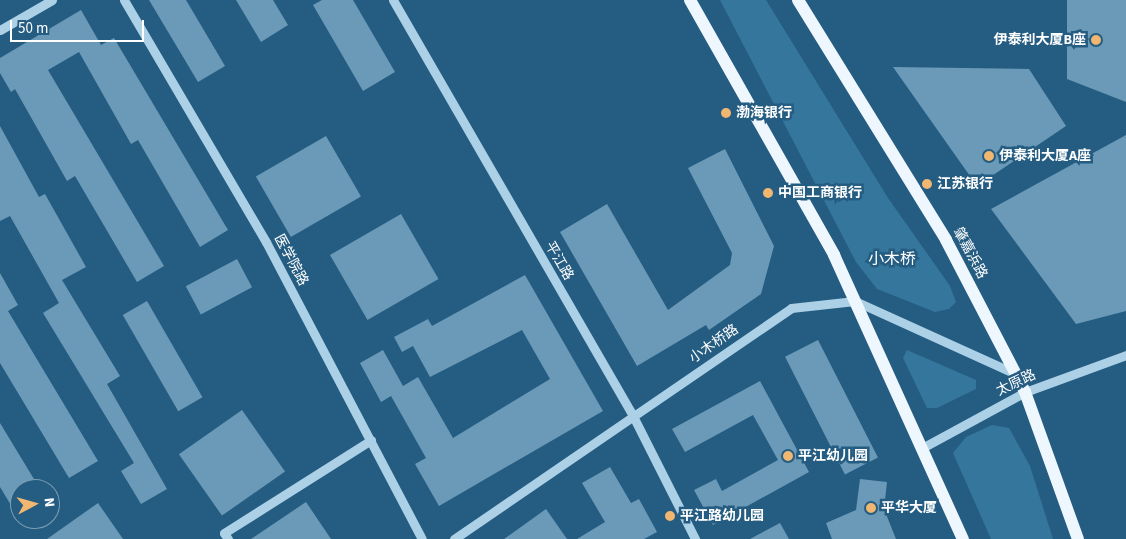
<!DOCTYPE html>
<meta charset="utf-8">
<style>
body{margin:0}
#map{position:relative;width:1126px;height:539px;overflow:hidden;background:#255d82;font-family:"Source Sans 3","Noto Sans SC",sans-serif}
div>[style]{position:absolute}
.green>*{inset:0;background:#35769d}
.building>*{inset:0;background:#6a9ab7;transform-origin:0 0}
.minor>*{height:9px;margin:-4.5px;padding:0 4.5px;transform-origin:4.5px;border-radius:4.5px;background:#acd1e7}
.major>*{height:12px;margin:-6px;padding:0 6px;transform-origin:6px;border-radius:6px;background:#eef7fd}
.dots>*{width:14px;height:14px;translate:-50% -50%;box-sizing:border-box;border:2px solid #255d82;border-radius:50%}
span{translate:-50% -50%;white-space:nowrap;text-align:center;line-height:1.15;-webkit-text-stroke:5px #255d82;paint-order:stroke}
.poi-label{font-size:14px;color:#fff;font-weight:700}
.right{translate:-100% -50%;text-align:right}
.left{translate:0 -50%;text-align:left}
.street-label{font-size:14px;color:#fff}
.quarter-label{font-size:16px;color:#fff}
.north{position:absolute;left:10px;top:479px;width:50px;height:50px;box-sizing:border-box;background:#255d82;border:1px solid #7c9eb4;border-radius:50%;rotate:84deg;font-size:14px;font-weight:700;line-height:20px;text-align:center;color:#fff}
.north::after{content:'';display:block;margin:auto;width:18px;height:22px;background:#f1b670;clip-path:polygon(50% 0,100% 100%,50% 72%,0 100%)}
.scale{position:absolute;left:10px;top:20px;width:134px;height:22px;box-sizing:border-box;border:2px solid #fff;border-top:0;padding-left:6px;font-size:15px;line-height:18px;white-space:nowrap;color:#fff;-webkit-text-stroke:4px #255d82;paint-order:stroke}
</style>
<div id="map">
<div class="green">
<i style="clip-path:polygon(720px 0,766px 0,888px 198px,950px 286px,956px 302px,949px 309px,935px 312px,877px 289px,856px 262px)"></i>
<i style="clip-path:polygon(907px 350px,976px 380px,976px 389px,937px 408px,927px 408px,903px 358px)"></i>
<i style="clip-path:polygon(992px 425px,1009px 428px,1030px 466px,1053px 539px,991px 539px,953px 453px,966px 437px)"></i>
</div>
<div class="building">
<i style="clip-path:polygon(149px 0,186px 0,225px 66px,198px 82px)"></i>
<i style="clip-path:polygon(236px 0,273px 0,288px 25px,261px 42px)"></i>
<i style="clip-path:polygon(322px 0,353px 0,395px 72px,363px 91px,313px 5px)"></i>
<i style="clip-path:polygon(1067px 0,1126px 0,1126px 102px,1067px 79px)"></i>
<i style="clip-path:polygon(81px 10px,101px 45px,114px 38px,228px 230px,200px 247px,138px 140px,131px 144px,79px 52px,48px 70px,164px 266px,137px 282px,75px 176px,67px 181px,15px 89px,11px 92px,0 73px,0 58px)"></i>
<i style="clip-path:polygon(893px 67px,1029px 69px,1066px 126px,977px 186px)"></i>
<i style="clip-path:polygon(0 126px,39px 197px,45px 194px,86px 267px,62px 280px,120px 376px,107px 384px,167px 489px,141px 504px,121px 471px,134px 463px,43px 313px,59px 303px,10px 216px,0 221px)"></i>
<i style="clip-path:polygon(1126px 135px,1126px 311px,1076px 324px,991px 209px)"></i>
<i style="left:326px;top:136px;width:70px;height:81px;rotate:60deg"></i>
<i style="clip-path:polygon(725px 149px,774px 246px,761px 294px,709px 330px,706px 325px,637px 366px,560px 232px,607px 204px,668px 310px,730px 265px,732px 253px,688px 168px)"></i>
<i style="left:401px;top:214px;width:75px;height:82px;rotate:60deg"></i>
<i style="left:237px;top:259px;width:32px;height:58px;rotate:62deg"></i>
<i style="clip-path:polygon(0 273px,18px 305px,8px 311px,98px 461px,69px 478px,0 363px)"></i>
<i style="clip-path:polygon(525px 275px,603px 411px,439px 506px,415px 464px,426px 458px,391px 396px,381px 402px,360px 363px,383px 350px,403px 386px,418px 377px,453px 438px,550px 379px,522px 330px,430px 377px,413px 346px,402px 352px,394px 337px,428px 319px,432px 326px)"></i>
<i style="left:147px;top:301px;width:111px;height:28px;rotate:60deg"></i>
<i style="left:818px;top:340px;width:132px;height:37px;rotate:63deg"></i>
<i style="clip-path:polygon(760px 381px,809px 472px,713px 525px,694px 490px,716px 479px,722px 491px,778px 460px,753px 415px,685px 452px,672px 429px)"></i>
<i style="left:242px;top:410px;width:75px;height:77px;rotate:55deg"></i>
<i style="clip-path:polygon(0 423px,40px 489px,20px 489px,20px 520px,0 487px)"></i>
<i style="clip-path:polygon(610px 467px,631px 503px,639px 499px,657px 532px,644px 539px,577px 539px,605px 522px,582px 483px)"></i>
<i style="clip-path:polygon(860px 479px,887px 482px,884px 509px,896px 539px,832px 539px,826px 523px,856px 510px)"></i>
<i style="clip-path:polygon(306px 502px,331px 539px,251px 539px)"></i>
<i style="clip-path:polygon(98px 503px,123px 539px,47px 539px)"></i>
<i style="clip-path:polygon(546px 509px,567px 539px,504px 539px)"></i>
<i style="clip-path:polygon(780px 523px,789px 539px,750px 539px)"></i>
</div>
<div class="minor">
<i style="left:124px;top:0;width:281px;rotate:59.6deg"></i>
<i style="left:266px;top:242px;width:335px;rotate:62.3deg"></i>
<i style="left:393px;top:0;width:480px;rotate:60deg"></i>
<i style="left:633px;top:416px;width:138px;rotate:63.2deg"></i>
<i style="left:0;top:30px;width:60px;rotate:-30deg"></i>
<i style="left:922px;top:448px;width:117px;rotate:-28.5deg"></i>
<i style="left:1025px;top:392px;width:108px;rotate:-20.1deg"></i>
<i style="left:228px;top:539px;width:7px;rotate:-124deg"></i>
<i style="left:224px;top:533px;width:174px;rotate:-32.3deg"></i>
<i style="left:454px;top:539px;width:409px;rotate:-34.4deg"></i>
<i style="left:791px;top:308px;width:64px;rotate:-6.2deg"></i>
<i style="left:855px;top:301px;width:177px;rotate:24.4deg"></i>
</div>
<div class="major">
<i style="left:690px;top:0;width:293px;rotate:60.5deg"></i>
<i style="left:834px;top:255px;width:312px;rotate:65.6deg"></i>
<i style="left:798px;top:0;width:282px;rotate:58.3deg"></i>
<i style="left:946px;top:240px;width:171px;rotate:62.5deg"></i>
<i style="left:1025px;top:392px;width:156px;rotate:70.2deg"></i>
</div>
<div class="dots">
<i style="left:1096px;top:40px;background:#f1b670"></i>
<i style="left:726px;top:113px;background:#f1b670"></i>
<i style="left:989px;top:156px;background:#f1b670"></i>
<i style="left:927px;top:184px;background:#f1b670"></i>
<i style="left:768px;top:193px;background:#f1b670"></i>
<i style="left:788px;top:456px;background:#f1b670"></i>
<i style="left:871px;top:508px;background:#f1b670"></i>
<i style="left:670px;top:516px;background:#f1b670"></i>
</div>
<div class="poi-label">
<span class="right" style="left:1086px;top:40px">伊泰利大厦B座</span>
<span class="left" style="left:736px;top:113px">渤海银行</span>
<span class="left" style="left:999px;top:156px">伊泰利大厦A座</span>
<span class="left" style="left:937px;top:184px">江苏银行</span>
<span class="left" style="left:778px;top:193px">中国工商银行</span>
<span class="left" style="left:798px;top:456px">平江幼儿园</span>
<span class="left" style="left:881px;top:508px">平华大厦</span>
<span class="left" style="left:680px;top:516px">平江路幼儿园</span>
</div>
<div class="street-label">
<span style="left:970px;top:253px;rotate:62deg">肇嘉浜路</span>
<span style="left:291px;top:260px;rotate:62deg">医学院路</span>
<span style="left:559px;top:261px;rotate:60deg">平江路</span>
<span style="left:714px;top:344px;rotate:-35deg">小木桥路</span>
<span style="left:1016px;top:383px;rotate:-25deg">太原路</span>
</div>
<div class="quarter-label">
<span style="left:892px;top:259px">小木桥</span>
</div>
<div class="north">N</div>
<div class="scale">50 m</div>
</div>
